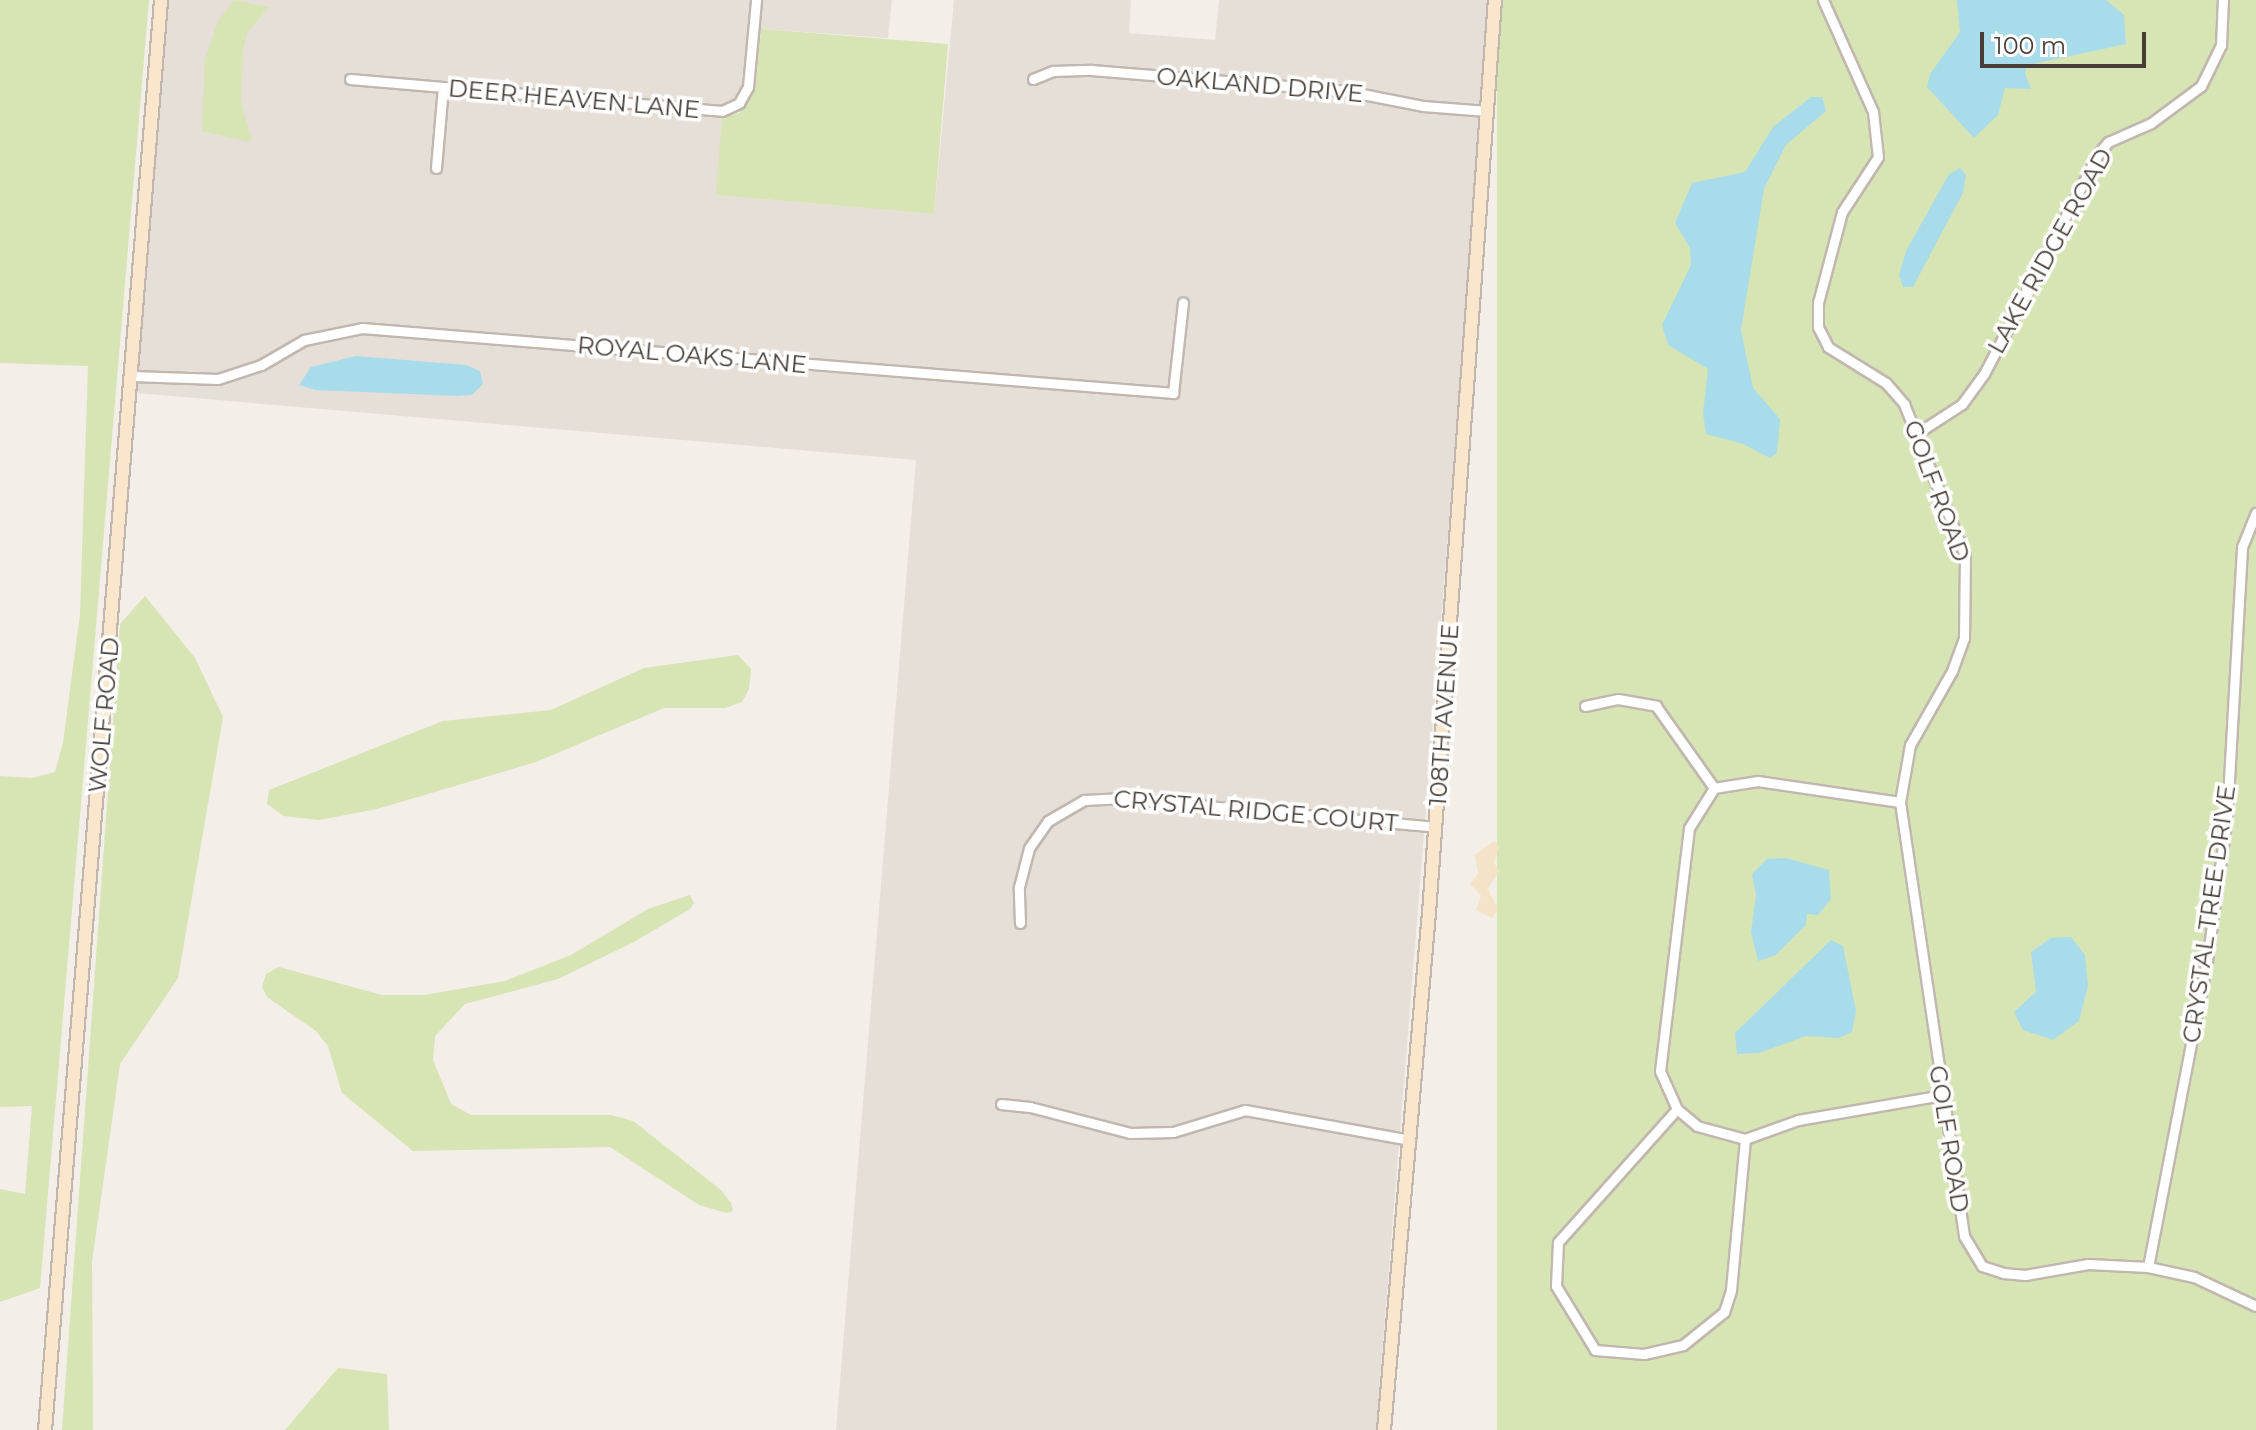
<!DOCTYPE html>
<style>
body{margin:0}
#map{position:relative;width:2256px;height:1430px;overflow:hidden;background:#f3eee8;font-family:Montserrat,sans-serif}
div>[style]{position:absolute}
.residential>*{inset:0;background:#e6dfd7}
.green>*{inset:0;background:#d7e4b4;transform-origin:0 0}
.sand>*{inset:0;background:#f4e3c7}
.water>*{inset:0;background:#a9dceb}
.roads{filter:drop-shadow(2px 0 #c1b7af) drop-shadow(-2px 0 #c1b7af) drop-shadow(0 2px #c1b7af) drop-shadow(0 -2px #c1b7af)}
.street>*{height:9px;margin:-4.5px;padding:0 4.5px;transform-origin:4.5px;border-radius:4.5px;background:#fff}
.secondary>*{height:12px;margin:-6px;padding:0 6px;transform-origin:6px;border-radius:6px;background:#fae7cb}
span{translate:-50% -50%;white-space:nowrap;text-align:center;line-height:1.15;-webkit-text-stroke:7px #fff;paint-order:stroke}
.street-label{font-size:24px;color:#463e37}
.scale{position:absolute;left:1980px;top:32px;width:166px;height:36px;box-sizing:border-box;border:4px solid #463e37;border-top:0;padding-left:10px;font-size:24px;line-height:28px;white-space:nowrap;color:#463e37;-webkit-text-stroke:6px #fff;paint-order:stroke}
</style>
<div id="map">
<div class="residential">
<i style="clip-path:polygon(169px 0,892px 0,888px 38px,761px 29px,755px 91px,749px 103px,730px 117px,716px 195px,934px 214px,954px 0,1131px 0,1129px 33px,1215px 40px,1219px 0,1491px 0,1376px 1430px,836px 1430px,916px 460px,136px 393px)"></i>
</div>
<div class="green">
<i style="clip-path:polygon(0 0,149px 0,40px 1288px,0 1302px,0 1189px,25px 1194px,32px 1106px,0 1107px,0 776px,32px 778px,55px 772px,63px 743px,80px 614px,88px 366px,0 363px)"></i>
<i style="clip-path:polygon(234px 0,269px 7px,247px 33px,243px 51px,241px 103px,252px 139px,248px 142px,202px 131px,205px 60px,218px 21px)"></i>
<i style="left:1497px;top:0;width:759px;height:1434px"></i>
<i style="clip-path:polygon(761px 29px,948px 44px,934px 214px,716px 195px,722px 118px,739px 113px,755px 91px)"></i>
<i style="clip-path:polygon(145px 596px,195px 658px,223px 717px,178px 978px,120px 1064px,92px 1262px,93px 1430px,62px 1430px,120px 624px)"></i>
<i style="clip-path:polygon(738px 655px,751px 669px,749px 689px,742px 702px,725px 708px,664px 708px,536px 762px,377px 809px,319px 820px,284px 816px,267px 804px,269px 790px,443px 721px,551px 710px,644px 668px)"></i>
<i style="clip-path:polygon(690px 895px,694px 903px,690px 909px,634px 942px,558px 979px,465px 1004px,435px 1036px,433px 1060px,451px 1104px,471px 1115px,611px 1115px,633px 1121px,721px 1190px,731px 1203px,733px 1211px,727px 1213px,699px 1205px,610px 1147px,413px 1151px,342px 1093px,328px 1046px,316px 1031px,267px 997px,262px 987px,266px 974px,279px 967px,382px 995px,424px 995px,505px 981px,571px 955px,648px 909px)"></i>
<i style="clip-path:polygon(338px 1368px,387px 1374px,389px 1430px,285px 1430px)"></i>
</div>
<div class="sand">
<i style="clip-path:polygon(1494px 841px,1499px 847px,1494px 863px,1499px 871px,1488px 889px,1498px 909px,1492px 918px,1476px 910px,1481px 895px,1470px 884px,1478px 874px,1475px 855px)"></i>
</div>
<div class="water">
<i style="clip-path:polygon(1957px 0,2106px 0,2124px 15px,2126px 44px,2028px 65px,2025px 73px,2031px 89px,2005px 88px,1998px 115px,1974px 138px,1927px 87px,1930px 74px,1960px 32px)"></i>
<i style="clip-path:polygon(1811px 97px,1822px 97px,1826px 111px,1786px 145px,1764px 189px,1741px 330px,1753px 388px,1780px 419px,1777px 453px,1770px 458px,1743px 444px,1706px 434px,1703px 413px,1708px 369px,1668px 345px,1662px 325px,1691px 265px,1690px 248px,1675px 223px,1692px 183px,1745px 172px,1773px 127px)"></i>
<i style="clip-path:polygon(1960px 168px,1966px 175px,1963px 193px,1913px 287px,1903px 287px,1899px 275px,1906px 251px,1949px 174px)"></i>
<i style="clip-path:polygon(356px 356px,466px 365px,480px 371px,483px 384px,472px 395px,457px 396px,315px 390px,299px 385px,311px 367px)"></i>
<i style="clip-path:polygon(1786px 858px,1829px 870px,1831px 899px,1818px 915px,1807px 914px,1806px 925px,1776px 955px,1758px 961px,1751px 932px,1756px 895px,1752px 874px,1767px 859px)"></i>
<i style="clip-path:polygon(2071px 937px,2085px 955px,2088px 986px,2079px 1021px,2053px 1040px,2023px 1030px,2014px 1012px,2036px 992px,2031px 952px,2051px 938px)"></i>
<i style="clip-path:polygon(1831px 940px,1843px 946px,1856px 1011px,1852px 1032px,1839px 1038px,1806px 1036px,1759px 1053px,1737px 1054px,1735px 1033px)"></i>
</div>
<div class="roads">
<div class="street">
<i style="left:1823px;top:0;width:123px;rotate:65.9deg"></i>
<i style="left:1873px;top:112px;width:45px;rotate:83.7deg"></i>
<i style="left:1878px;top:157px;width:66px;rotate:123.2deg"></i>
<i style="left:1842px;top:212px;width:94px;rotate:104.8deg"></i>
<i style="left:1818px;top:303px;width:24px;rotate:90deg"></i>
<i style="left:1818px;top:327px;width:22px;rotate:63deg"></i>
<i style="left:1828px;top:347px;width:68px;rotate:31.8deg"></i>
<i style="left:1886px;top:383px;width:28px;rotate:49deg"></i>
<i style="left:1904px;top:404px;width:164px;rotate:68.1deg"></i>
<i style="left:1965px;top:556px;width:82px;rotate:90.7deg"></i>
<i style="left:1964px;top:638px;width:35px;rotate:110deg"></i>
<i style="left:1952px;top:671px;width:85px;rotate:119.6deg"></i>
<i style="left:1910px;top:745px;width:58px;rotate:100deg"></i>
<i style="left:1900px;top:802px;width:439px;rotate:81.6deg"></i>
<i style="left:1964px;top:1236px;width:35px;rotate:59deg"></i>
<i style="left:1982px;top:1266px;width:22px;rotate:18deg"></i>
<i style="left:2003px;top:1273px;width:22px;rotate:5deg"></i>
<i style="left:2025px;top:1275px;width:64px;rotate:-9.9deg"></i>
<i style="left:2088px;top:1264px;width:60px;rotate:2.9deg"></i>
<i style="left:2148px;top:1267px;width:47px;rotate:12.3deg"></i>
<i style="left:2194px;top:1277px;width:68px;rotate:25.1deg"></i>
<i style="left:350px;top:79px;width:373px;rotate:4.9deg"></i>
<i style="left:722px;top:111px;width:19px;rotate:-25deg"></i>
<i style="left:739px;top:103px;width:18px;rotate:-61deg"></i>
<i style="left:748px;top:87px;width:87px;rotate:-84.7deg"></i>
<i style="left:1033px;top:79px;width:22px;rotate:-22deg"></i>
<i style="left:1053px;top:71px;width:38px;rotate:-2deg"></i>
<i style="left:1091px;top:70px;width:257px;rotate:4.7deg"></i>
<i style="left:1347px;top:91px;width:77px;rotate:11.2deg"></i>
<i style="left:1423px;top:106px;width:64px;rotate:4.5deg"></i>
<i style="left:436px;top:168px;width:81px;rotate:-85.1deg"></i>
<i style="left:132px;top:376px;width:86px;rotate:2deg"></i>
<i style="left:218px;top:379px;width:45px;rotate:-18deg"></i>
<i style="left:261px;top:365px;width:50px;rotate:-30.2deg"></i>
<i style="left:304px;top:340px;width:59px;rotate:-11.7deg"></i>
<i style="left:362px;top:328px;width:814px;rotate:4.58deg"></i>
<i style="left:1173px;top:393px;width:91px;rotate:-83.7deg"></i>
<i style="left:1919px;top:432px;width:51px;rotate:-33.1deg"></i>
<i style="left:1962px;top:404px;width:37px;rotate:-54deg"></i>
<i style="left:1984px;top:374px;width:248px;rotate:-62.6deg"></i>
<i style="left:2098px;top:154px;width:16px;rotate:-50deg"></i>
<i style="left:2108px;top:142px;width:47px;rotate:-23.8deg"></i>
<i style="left:2151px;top:123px;width:62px;rotate:-36.5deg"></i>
<i style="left:2201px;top:86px;width:46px;rotate:-64deg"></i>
<i style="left:2221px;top:45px;width:45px;rotate:-87.5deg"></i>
<i style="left:1585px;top:706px;width:34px;rotate:-12deg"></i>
<i style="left:1618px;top:699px;width:39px;rotate:10deg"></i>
<i style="left:1656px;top:706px;width:100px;rotate:54.7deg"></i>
<i style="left:1900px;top:802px;width:144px;rotate:-171.6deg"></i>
<i style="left:1758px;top:781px;width:45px;rotate:171deg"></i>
<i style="left:1714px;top:788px;width:47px;rotate:122deg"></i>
<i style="left:1689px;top:828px;width:245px;rotate:96.8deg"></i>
<i style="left:1660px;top:1071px;width:42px;rotate:65.9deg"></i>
<i style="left:1677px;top:1109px;width:26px;rotate:40deg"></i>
<i style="left:1697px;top:1126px;width:50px;rotate:15.2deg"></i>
<i style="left:1745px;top:1139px;width:56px;rotate:-19.7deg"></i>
<i style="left:1798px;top:1120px;width:146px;rotate:-9.8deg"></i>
<i style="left:1020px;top:923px;width:36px;rotate:-92deg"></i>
<i style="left:1019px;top:887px;width:40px;rotate:-75.6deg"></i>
<i style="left:1029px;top:848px;width:33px;rotate:-55deg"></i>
<i style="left:1048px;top:821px;width:42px;rotate:-30.3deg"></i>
<i style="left:1084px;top:800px;width:35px;rotate:-3deg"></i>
<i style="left:1119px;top:798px;width:317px;rotate:5.2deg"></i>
<i style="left:1001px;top:1104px;width:29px;rotate:6deg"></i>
<i style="left:1030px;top:1107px;width:103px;rotate:14.6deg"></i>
<i style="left:1130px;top:1133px;width:43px;rotate:-1.3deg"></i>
<i style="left:1173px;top:1132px;width:75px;rotate:-17deg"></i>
<i style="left:1245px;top:1110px;width:168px;rotate:10.3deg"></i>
<i style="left:1677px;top:1109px;width:178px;rotate:131.8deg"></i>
<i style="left:1558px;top:1242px;width:44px;rotate:92.6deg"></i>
<i style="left:1556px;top:1286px;width:75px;rotate:58.6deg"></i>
<i style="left:1595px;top:1350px;width:49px;rotate:4.7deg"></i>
<i style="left:1644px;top:1354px;width:40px;rotate:-13deg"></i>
<i style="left:1683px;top:1345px;width:53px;rotate:-38.8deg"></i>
<i style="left:1724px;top:1312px;width:23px;rotate:-72deg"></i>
<i style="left:1731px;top:1290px;width:152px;rotate:-84.7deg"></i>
<i style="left:2148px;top:1267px;width:312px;rotate:-79.1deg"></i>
<i style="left:2207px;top:961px;width:146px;rotate:-82.1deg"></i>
<i style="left:2227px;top:816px;width:269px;rotate:-86.8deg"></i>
<i style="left:2242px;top:547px;width:37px;rotate:-68deg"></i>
</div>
<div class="secondary">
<i style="left:45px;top:1430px;width:1435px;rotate:-85.36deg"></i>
<i style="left:1384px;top:1430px;width:519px;rotate:-85.03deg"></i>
<i style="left:1429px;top:913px;width:915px;rotate:-85.87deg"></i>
</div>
</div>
<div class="street-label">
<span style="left:1260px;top:85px;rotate:5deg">OAKLAND DRIVE</span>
<span style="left:574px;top:99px;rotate:5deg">DEER HEAVEN LANE</span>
<span style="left:2050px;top:251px;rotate:-61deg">LAKE RIDGE ROAD</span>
<span style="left:692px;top:355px;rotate:5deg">ROYAL OAKS LANE</span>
<span style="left:1937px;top:491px;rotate:70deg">GOLF ROAD</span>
<span style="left:104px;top:715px;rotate:-85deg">WOLF ROAD</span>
<span style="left:1444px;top:715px;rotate:-86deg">108TH AVENUE</span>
<span style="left:1256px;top:811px;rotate:5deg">CRYSTAL RIDGE COURT</span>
<span style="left:2209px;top:914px;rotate:-82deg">CRYSTAL TREE DRIVE</span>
<span style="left:1949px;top:1139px;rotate:81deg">GOLF ROAD</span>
</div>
<div class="scale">100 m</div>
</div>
